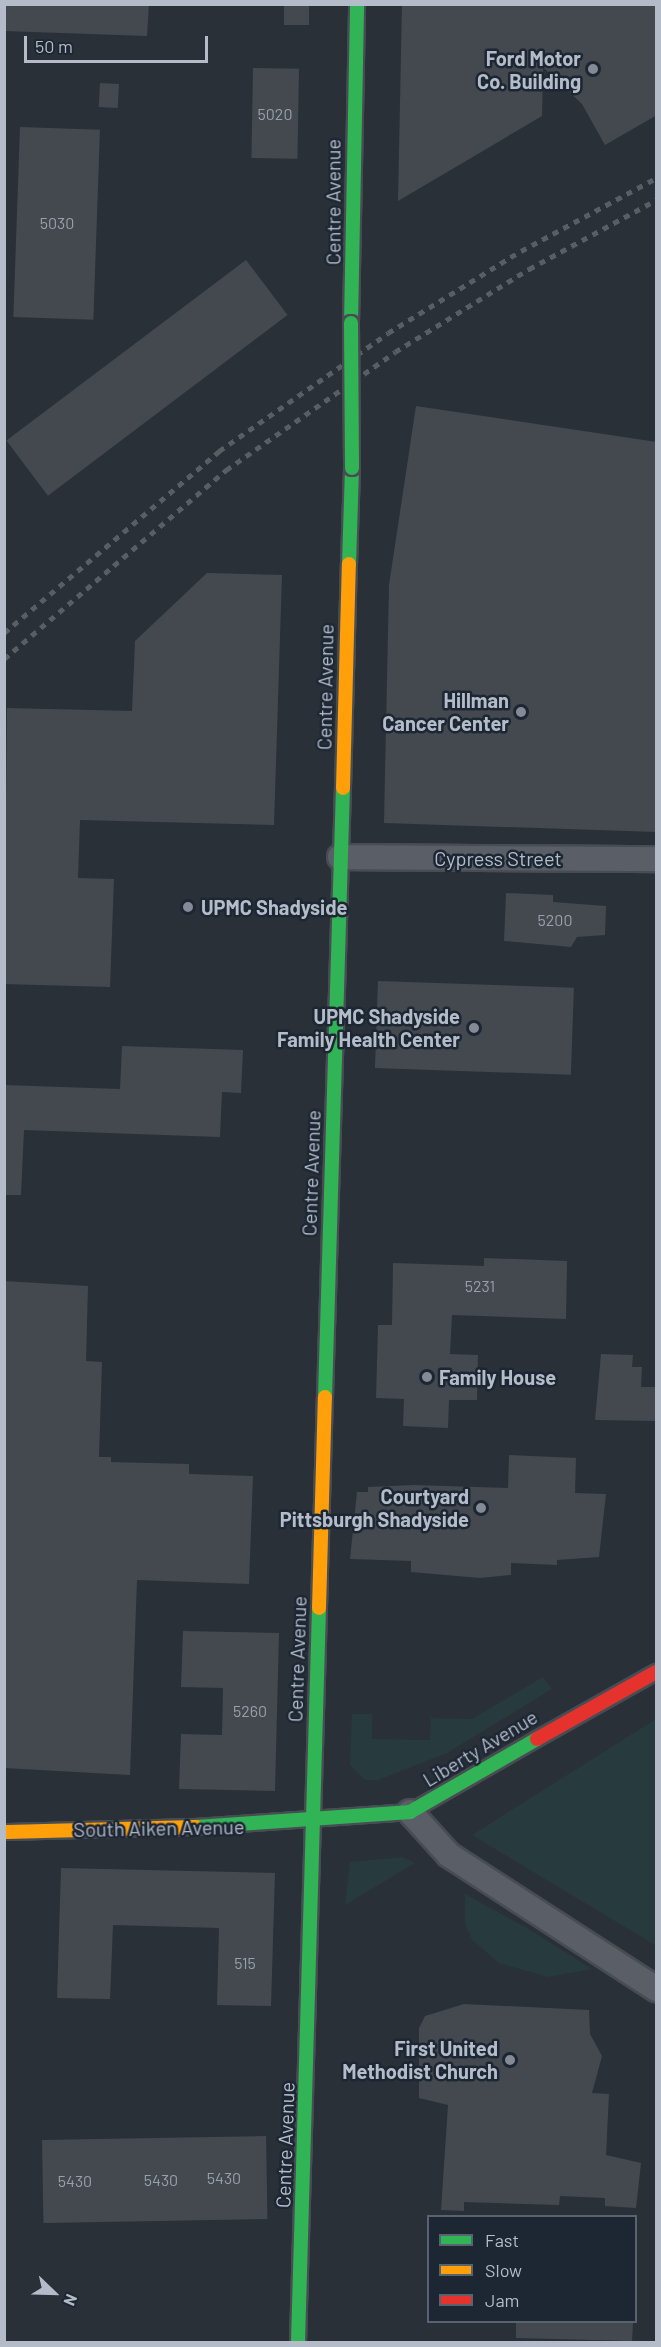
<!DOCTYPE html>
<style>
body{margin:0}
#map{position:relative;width:661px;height:2347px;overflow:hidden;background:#2a3038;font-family:Barlow,sans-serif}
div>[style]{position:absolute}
.green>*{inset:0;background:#273a3e}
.building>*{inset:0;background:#444950;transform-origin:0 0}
.roads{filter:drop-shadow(2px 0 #484c53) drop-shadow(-2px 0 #484c53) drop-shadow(0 2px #484c53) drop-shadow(0 -2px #484c53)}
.street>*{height:24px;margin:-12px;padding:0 12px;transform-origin:12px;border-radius:12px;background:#5a5e66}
.fast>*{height:14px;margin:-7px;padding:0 7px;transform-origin:7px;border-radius:7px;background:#30b455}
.slow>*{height:14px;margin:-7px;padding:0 7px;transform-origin:7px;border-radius:7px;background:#ff9f0a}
.jam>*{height:14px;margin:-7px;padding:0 7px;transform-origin:7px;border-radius:7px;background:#e5322d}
.rail>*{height:4.5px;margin-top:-2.25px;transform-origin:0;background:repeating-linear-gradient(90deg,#595d64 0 6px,transparent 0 12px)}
.bridges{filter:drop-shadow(2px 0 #484c53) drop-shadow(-2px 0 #484c53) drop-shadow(0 2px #484c53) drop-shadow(0 -2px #484c53)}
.fast-bridge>*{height:14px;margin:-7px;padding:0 7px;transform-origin:7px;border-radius:7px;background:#30b455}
.dots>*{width:16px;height:16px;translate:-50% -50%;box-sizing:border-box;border:3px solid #1d2633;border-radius:50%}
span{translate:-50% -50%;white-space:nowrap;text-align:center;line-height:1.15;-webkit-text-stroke:5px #1d2633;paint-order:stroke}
.number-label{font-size:16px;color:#989fab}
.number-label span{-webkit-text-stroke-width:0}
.poi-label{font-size:20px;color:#b4bcc9;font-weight:700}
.right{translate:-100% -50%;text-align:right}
.left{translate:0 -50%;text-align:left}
.street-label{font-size:20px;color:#b4bcc9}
.frame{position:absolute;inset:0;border:6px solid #b4bcc9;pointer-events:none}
.legend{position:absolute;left:427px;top:2215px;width:210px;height:108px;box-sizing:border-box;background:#1d2633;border:2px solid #59626f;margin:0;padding:8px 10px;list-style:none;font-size:18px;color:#b4bcc9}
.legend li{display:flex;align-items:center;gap:12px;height:30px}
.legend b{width:30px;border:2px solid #59626f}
.north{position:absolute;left:24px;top:2263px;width:60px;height:60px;-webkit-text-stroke:4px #1d2633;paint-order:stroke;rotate:113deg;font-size:16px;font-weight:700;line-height:24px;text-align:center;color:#b4bcc9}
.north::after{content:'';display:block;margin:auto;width:21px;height:27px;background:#b4bcc9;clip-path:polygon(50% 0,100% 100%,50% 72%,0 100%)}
.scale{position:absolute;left:24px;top:36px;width:184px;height:27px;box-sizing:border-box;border:3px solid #b4bcc9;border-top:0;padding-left:8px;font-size:18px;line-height:21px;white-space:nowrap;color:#b4bcc9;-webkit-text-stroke:4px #1d2633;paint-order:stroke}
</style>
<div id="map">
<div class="green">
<i style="clip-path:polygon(543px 1677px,552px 1689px,447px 1753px,378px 1780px,365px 1780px,350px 1765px,352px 1714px,372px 1714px,372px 1739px,430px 1740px,431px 1718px,472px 1719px)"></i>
<i style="clip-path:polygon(656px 1719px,656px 1890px,655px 1945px,472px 1835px)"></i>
<i style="clip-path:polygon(402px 1857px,415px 1863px,345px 1905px,350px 1862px)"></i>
<i style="clip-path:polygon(465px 1894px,527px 1928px,592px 1969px,548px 1977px,499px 1963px,472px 1940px,465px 1924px)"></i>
</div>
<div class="building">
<i style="clip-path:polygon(4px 4px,149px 4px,147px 36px,4px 31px)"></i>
<i style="left:284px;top:4px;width:25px;height:21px"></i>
<i style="clip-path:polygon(402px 4px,657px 4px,657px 115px,605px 145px,582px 104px,543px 67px,542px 116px,398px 201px)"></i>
<i style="left:253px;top:68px;width:46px;height:90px;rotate:1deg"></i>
<i style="left:100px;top:83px;width:19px;height:24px;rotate:3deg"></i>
<i style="left:20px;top:127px;width:80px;height:190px;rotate:2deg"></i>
<i style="left:246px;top:260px;width:69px;height:300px;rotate:53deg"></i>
<i style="clip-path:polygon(416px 406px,657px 442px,657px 832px,384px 823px,389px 585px)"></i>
<i style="clip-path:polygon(207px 573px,282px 575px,274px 825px,80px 820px,78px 878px,114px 879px,110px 987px,4px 984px,7px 708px,132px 711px,135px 641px)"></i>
<i style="clip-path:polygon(506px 893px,553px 895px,553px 902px,606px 906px,605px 935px,577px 937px,571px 947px,504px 941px)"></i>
<i style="left:378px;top:981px;width:196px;height:87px;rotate:2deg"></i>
<i style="clip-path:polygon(122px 1046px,243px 1050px,241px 1093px,222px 1092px,220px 1137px,24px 1130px,21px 1195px,4px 1195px,4px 1085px,120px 1089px)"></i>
<i style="clip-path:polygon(484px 1258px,567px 1261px,566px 1319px,452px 1315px,450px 1354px,478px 1355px,477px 1400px,449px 1400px,448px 1428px,403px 1426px,404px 1399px,376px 1398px,378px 1325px,392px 1325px,393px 1263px,484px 1266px)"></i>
<i style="clip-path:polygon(4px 1281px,88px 1286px,86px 1361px,102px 1362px,99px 1457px,111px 1457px,111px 1462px,189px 1464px,189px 1474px,253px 1476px,249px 1584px,137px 1580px,130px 1775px,4px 1768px)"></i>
<i style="clip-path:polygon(601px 1354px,633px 1355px,632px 1367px,642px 1367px,641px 1387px,657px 1387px,657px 1421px,595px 1420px)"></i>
<i style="clip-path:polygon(509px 1455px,576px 1458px,575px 1493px,606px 1494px,599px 1557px,557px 1560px,557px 1565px,511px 1563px,511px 1575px,480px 1578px,411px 1572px,411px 1561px,350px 1559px,357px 1492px,368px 1492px,368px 1487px,414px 1485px,508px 1488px)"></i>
<i style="clip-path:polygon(183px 1631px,279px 1633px,275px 1791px,179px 1789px,181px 1734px,222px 1735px,223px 1688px,181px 1687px)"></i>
<i style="clip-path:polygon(61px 1868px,275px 1873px,271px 2006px,217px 2005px,219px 1928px,113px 1925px,110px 1999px,57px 1998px)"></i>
<i style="clip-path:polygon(464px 2004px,589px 2010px,590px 2034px,602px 2056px,592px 2093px,609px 2094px,606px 2155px,641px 2163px,636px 2208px,605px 2206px,605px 2198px,560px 2196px,559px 2205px,464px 2202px,464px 2211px,441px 2210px,448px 2105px,419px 2098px,419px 2028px,425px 2016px)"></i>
<i style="left:266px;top:2136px;width:83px;height:224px;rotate:89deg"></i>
<i style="clip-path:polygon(516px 2322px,633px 2322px,632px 2341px,516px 2338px)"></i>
</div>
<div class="roads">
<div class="street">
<i style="left:340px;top:857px;width:316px;rotate:0.4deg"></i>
<i style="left:410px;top:1812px;width:58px;rotate:47.8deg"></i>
<i style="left:449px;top:1855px;width:247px;rotate:32.9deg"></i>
</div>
<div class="fast">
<i style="left:351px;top:323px;width:319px;rotate:-88.9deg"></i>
<i style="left:349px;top:564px;width:96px;rotate:-88.2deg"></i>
<i style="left:325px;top:1397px;width:609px;rotate:-88.31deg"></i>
<i style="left:196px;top:1827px;width:215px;rotate:-4deg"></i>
<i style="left:410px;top:1812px;width:146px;rotate:-29.9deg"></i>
<i style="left:298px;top:2342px;width:734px;rotate:-88.36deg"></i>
</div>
<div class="slow">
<i style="left:343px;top:788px;width:224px;rotate:-88.5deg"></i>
<i style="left:319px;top:1608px;width:211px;rotate:-88.4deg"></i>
<i style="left:4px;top:1832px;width:192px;rotate:-1.5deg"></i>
</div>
<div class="jam">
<i style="left:537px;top:1739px;width:137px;rotate:-29.4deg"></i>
</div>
</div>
<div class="rail">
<i style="left:4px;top:633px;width:282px;rotate:-40.2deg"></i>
<i style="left:219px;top:451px;width:206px;rotate:-34.9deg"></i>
<i style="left:388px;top:333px;width:156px;rotate:-31.7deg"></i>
<i style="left:521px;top:251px;width:153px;rotate:-28.4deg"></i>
<i style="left:4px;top:659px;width:292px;rotate:-40.4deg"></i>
<i style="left:226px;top:470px;width:206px;rotate:-34.9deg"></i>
<i style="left:395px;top:352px;width:158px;rotate:-31.8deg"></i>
<i style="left:529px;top:269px;width:145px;rotate:-28.5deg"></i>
</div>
<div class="bridges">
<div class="fast-bridge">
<i style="left:351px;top:323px;width:145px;rotate:89.6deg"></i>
</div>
</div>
<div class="dots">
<i style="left:593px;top:69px;background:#848b96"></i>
<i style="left:521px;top:712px;background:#848b96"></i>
<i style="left:188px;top:907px;background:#848b96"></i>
<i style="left:474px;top:1028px;background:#848b96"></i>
<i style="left:427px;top:1377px;background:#848b96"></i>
<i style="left:481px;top:1508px;background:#848b96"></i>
<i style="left:510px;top:2060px;background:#848b96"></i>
</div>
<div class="number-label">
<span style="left:275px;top:114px">5020</span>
<span style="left:57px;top:223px">5030</span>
<span style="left:555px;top:920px">5200</span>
<span style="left:480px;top:1286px">5231</span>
<span style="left:250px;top:1711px">5260</span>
<span style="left:245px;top:1963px">515</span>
<span style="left:224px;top:2178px">5430</span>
<span style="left:161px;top:2180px">5430</span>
<span style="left:75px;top:2181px">5430</span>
</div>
<div class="poi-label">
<span class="right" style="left:581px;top:70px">Ford Motor<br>Co. Building</span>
<span class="right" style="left:509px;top:712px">Hillman<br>Cancer Center</span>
<span class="left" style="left:201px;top:907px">UPMC Shadyside</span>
<span class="right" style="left:460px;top:1028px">UPMC Shadyside<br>Family Health Center</span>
<span class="left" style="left:439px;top:1377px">Family House</span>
<span class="right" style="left:469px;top:1508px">Courtyard<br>Pittsburgh Shadyside</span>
<span class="right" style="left:498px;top:2060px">First United<br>Methodist Church</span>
</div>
<div class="street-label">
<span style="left:333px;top:202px;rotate:-90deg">Centre Avenue</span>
<span style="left:325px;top:687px;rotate:-89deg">Centre Avenue</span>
<span style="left:498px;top:858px">Cypress Street</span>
<span style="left:311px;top:1173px;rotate:-88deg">Centre Avenue</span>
<span style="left:297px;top:1659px;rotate:-88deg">Centre Avenue</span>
<span style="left:480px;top:1748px;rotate:-31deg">Liberty Avenue</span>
<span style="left:159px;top:1828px;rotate:-1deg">South Aiken Avenue</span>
<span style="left:285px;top:2145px;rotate:-88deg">Centre Avenue</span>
</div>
<div class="frame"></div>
<ul class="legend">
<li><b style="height:8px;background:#30b455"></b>Fast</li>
<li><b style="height:8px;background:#ff9f0a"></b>Slow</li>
<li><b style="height:8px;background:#e5322d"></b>Jam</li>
</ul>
<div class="north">N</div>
<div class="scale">50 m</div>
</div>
